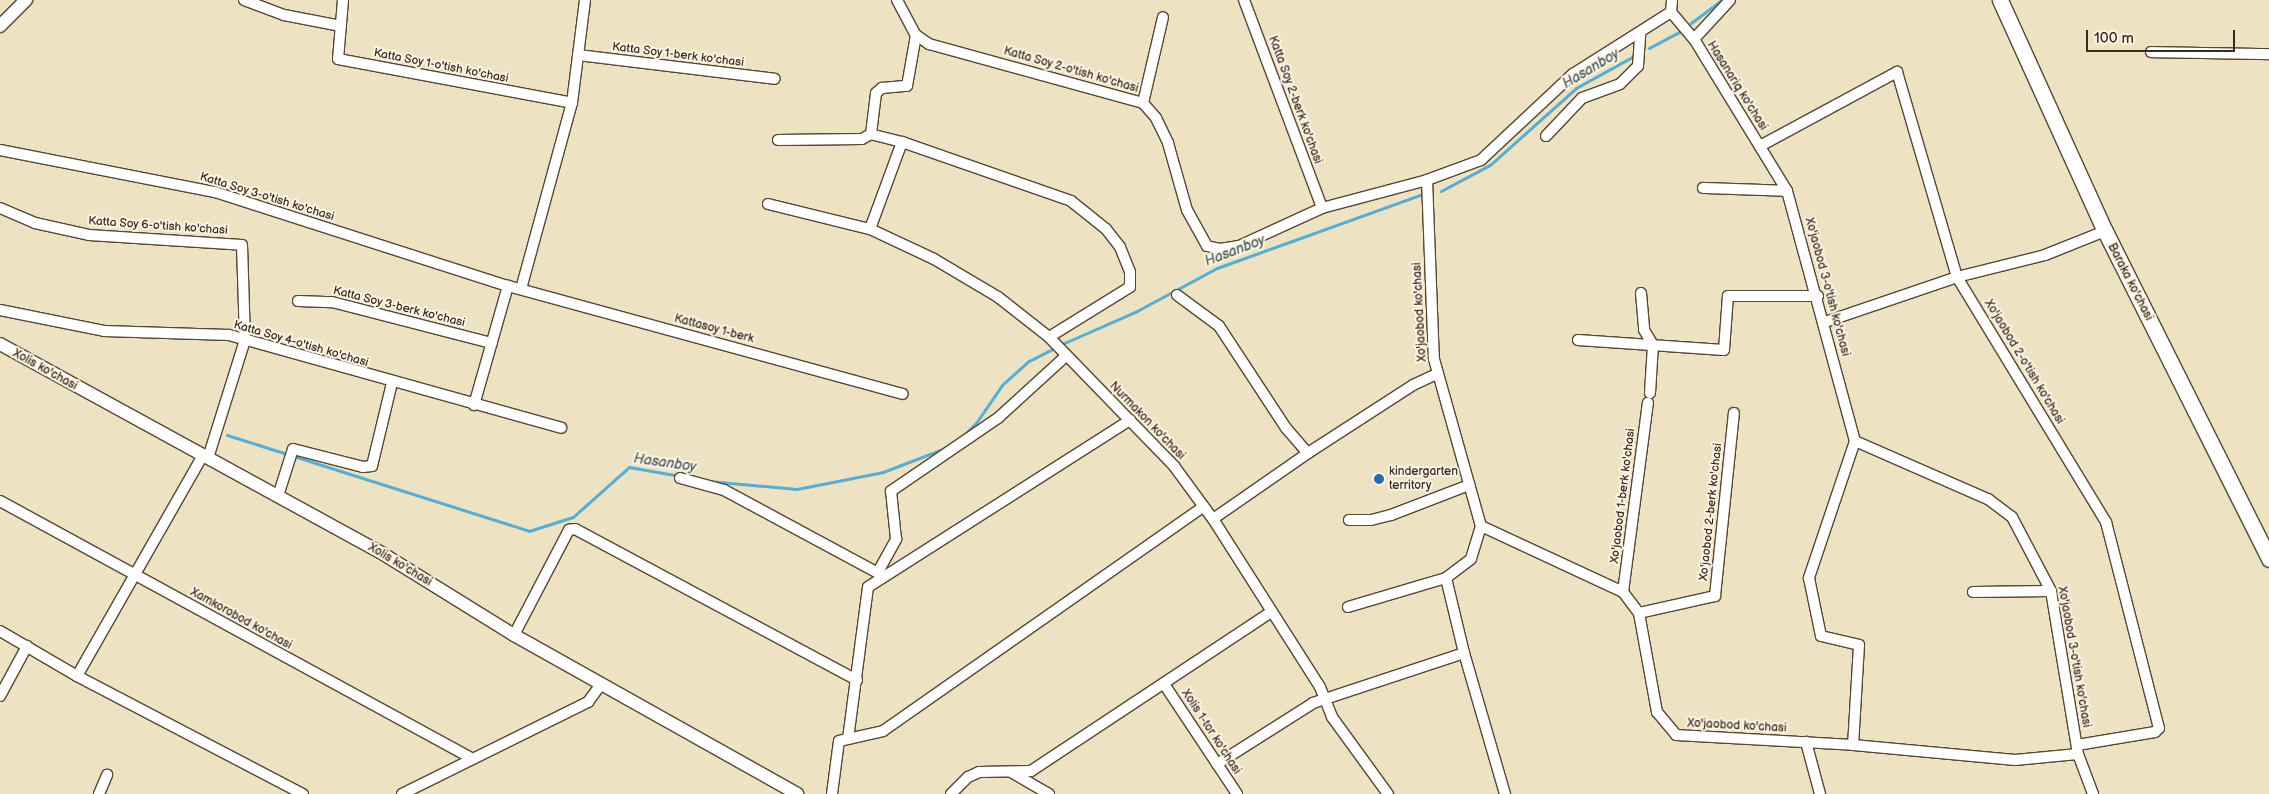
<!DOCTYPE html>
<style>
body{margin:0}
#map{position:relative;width:2269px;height:794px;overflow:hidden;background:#ede2c1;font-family:"Balsamiq Sans",sans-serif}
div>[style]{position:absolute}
.stream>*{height:3px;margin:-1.5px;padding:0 1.5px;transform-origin:1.5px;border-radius:1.5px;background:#57add3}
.roads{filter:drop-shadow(1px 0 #564636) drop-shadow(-1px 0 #564636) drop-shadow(0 1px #564636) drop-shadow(0 -1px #564636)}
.minor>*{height:10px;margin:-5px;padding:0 5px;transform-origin:5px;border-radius:5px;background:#fff}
.tertiary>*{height:12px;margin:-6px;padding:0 6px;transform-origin:6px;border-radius:6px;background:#fff}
.secondary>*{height:15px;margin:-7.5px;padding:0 7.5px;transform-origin:7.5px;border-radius:7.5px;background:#fff}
.dots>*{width:14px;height:14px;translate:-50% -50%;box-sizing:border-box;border:2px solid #fcf5e5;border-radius:50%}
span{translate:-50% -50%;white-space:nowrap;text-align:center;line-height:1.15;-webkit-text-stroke:4px #fcf5e5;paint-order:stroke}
.street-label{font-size:12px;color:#3b2a1e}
.poi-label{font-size:12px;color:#3b2a1e}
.left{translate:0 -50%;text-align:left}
.water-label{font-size:14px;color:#45585d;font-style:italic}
.scale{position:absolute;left:2086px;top:30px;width:149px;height:22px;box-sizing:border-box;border:2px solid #3b2a1e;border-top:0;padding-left:6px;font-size:15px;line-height:18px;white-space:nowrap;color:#3b2a1e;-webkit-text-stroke:4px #fcf5e5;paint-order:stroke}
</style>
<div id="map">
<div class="stream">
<i style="left:1691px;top:23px;width:38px;rotate:-37deg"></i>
<i style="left:1649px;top:48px;width:36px;rotate:-28deg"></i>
<i style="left:1441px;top:191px;width:55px;rotate:-28deg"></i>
<i style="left:1490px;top:165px;width:115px;rotate:-41.8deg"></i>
<i style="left:1576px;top:88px;width:66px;rotate:-28.9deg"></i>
<i style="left:1062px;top:344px;width:80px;rotate:-23.7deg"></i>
<i style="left:1135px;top:312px;width:93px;rotate:-28.2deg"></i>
<i style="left:1217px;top:268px;width:219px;rotate:-19.8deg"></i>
<i style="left:227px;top:435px;width:317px;rotate:17.6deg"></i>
<i style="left:529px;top:531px;width:46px;rotate:-17.7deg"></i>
<i style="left:573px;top:517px;width:75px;rotate:-41.8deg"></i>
<i style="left:629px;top:467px;width:52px;rotate:10deg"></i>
<i style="left:961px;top:438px;width:21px;rotate:-45deg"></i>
<i style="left:976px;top:423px;width:46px;rotate:-55.6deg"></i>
<i style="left:1002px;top:385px;width:36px;rotate:-42deg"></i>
<i style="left:1029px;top:361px;width:30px;rotate:-27deg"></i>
<i style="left:708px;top:481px;width:89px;rotate:5.1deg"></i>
<i style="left:797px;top:489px;width:88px;rotate:-11.2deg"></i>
<i style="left:883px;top:472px;width:70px;rotate:-21deg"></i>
</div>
<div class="roads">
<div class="minor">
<i style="left:244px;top:0;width:43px;rotate:20.6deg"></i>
<i style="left:284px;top:15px;width:58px;rotate:10.9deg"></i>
<i style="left:343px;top:0;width:59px;rotate:94.8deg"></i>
<i style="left:338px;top:59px;width:238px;rotate:10.6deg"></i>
<i style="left:897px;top:0;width:40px;rotate:62deg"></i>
<i style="left:916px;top:35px;width:16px;rotate:35deg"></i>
<i style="left:929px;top:44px;width:222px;rotate:15.4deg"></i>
<i style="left:1143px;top:103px;width:20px;rotate:49deg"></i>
<i style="left:1156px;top:118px;width:28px;rotate:64deg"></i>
<i style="left:1168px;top:143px;width:70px;rotate:74.2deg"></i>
<i style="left:1187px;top:210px;width:41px;rotate:60.9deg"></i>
<i style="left:1207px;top:246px;width:13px;rotate:13deg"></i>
<i style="left:1220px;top:249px;width:19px;rotate:-9deg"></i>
<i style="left:1239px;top:246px;width:91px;rotate:-24.6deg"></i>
<i style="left:1322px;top:208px;width:109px;rotate:-14.9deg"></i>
<i style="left:1427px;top:180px;width:58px;rotate:-20.3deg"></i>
<i style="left:1481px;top:160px;width:126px;rotate:-43.1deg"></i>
<i style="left:1573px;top:74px;width:116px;rotate:-32.3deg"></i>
<i style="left:1671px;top:12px;width:12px;rotate:-85deg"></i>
<i style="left:1244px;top:0;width:222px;rotate:69.4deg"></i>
<i style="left:1671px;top:12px;width:35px;rotate:50deg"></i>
<i style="left:1694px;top:39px;width:178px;rotate:58.5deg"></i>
<i style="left:1787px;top:191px;width:259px;rotate:74.8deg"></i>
<i style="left:1855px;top:441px;width:145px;rotate:108.6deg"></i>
<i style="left:1809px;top:578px;width:59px;rotate:78.3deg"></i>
<i style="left:1821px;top:636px;width:39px;rotate:13deg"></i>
<i style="left:1859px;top:645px;width:100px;rotate:93.4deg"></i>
<i style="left:1694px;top:39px;width:53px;rotate:-47.3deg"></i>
<i style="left:2151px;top:52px;width:118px;rotate:1deg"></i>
<i style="left:578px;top:55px;width:198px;rotate:6.9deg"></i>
<i style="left:1143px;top:103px;width:88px;rotate:-76.9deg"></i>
<i style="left:1546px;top:136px;width:52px;rotate:-46.5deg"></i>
<i style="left:1582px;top:98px;width:40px;rotate:-20.2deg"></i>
<i style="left:1620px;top:84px;width:25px;rotate:-45deg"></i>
<i style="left:1638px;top:66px;width:32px;rotate:-86deg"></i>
<i style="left:778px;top:140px;width:84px;rotate:-0.7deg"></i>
<i style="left:862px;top:139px;width:10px;rotate:-29deg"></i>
<i style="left:902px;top:142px;width:179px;rotate:19.2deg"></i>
<i style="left:1071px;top:201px;width:45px;rotate:38.7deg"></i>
<i style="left:1106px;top:229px;width:23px;rotate:52deg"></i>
<i style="left:1120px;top:247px;width:27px;rotate:68deg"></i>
<i style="left:1130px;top:272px;width:15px;rotate:90deg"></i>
<i style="left:1130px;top:287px;width:95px;rotate:148.3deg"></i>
<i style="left:1760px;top:146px;width:156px;rotate:-28.4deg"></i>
<i style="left:1897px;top:72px;width:214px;rotate:73.7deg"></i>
<i style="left:1957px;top:277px;width:287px;rotate:58.7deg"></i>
<i style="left:2106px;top:522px;width:213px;rotate:75.6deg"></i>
<i style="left:2159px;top:728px;width:6px;rotate:135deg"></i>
<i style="left:2155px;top:732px;width:79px;rotate:170.5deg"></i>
<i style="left:0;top:150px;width:219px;rotate:11.1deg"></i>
<i style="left:215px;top:192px;width:308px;rotate:17.8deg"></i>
<i style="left:508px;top:286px;width:409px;rotate:15.3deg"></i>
<i style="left:1427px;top:180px;width:179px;rotate:87.8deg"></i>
<i style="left:1434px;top:359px;width:173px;rotate:74.3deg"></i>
<i style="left:1481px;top:526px;width:34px;rotate:107deg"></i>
<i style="left:1471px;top:559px;width:31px;rotate:143deg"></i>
<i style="left:1446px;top:578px;width:77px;rotate:76.5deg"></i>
<i style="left:1464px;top:653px;width:147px;rotate:73.8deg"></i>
<i style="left:1703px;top:188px;width:84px;rotate:2deg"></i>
<i style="left:768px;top:204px;width:105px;rotate:13.8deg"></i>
<i style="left:870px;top:229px;width:71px;rotate:25.1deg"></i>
<i style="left:934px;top:259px;width:74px;rotate:30.7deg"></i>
<i style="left:998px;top:297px;width:65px;rotate:38.1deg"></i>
<i style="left:1049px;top:337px;width:180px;rotate:45.9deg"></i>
<i style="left:1174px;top:466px;width:66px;rotate:53.7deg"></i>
<i style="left:1213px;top:519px;width:199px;rotate:57.5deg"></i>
<i style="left:1320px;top:687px;width:32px;rotate:68deg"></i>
<i style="left:1332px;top:717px;width:95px;rotate:54deg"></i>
<i style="left:0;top:208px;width:38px;rotate:23deg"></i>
<i style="left:35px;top:223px;width:55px;rotate:12.5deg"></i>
<i style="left:89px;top:235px;width:153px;rotate:3.7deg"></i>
<i style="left:242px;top:245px;width:95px;rotate:88.2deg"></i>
<i style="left:245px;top:340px;width:124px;rotate:107.4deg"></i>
<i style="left:870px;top:229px;width:93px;rotate:-69.8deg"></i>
<i style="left:902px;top:142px;width:32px;rotate:-166deg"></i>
<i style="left:871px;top:134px;width:41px;rotate:-83deg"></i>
<i style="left:876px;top:93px;width:8px;rotate:-40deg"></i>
<i style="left:882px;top:88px;width:25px;rotate:-5deg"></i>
<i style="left:907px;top:86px;width:52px;rotate:-80deg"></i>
<i style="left:521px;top:289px;width:193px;rotate:-74.7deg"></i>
<i style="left:572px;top:103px;width:104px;rotate:-82.8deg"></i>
<i style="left:1641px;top:293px;width:37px;rotate:85deg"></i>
<i style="left:1644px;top:330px;width:17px;rotate:59deg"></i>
<i style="left:1653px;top:345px;width:48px;rotate:93.6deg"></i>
<i style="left:1177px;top:295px;width:52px;rotate:36.4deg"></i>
<i style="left:1219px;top:326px;width:122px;rotate:56.7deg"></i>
<i style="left:1286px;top:428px;width:33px;rotate:49deg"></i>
<i style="left:298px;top:301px;width:34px;rotate:2deg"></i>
<i style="left:332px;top:302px;width:165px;rotate:14.4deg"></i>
<i style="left:0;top:310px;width:106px;rotate:11.4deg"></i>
<i style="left:104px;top:331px;width:125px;rotate:1.8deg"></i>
<i style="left:229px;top:335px;width:345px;rotate:15.6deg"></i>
<i style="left:1825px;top:322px;width:139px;rotate:-18.8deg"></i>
<i style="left:1957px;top:277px;width:91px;rotate:-14deg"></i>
<i style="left:2045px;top:255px;width:65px;rotate:-21.8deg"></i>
<i style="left:1578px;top:340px;width:146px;rotate:3.9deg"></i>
<i style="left:1724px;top:350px;width:54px;rotate:-85.8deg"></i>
<i style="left:1728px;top:296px;width:90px"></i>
<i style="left:474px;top:405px;width:124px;rotate:-74.1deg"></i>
<i style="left:1855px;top:441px;width:145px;rotate:23.6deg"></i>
<i style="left:1988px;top:499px;width:30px;rotate:37deg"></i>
<i style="left:2012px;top:517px;width:84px;rotate:62.2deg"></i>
<i style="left:2051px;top:591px;width:165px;rotate:80.6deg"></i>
<i style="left:2078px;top:754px;width:43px;rotate:69.4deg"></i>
<i style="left:680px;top:478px;width:46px;rotate:15.3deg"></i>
<i style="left:724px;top:490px;width:182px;rotate:28.3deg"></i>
<i style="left:278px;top:496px;width:49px;rotate:-72.3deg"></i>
<i style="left:293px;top:449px;width:72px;rotate:14.4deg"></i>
<i style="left:363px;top:467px;width:9px;rotate:-6deg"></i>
<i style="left:372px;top:466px;width:85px;rotate:-76.5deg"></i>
<i style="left:0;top:501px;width:537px;rotate:28.62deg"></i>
<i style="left:1213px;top:519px;width:116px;rotate:-34.8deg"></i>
<i style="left:1308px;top:453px;width:125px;rotate:-32.9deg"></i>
<i style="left:1413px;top:385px;width:26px;rotate:-25deg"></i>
<i style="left:1349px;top:520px;width:22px"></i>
<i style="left:1371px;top:520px;width:21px;rotate:-14deg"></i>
<i style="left:1391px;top:515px;width:84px;rotate:-21deg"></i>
<i style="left:1481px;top:526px;width:157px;rotate:24.9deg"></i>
<i style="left:1623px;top:592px;width:26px;rotate:53deg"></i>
<i style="left:1639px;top:613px;width:101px;rotate:79.7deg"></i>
<i style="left:1657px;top:712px;width:30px;rotate:50deg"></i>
<i style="left:1676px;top:735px;width:177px;rotate:3.2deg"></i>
<i style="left:1853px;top:745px;width:163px;rotate:5.3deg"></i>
<i style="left:2015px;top:760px;width:63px;rotate:-5.4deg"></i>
<i style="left:878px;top:572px;width:38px;rotate:-61deg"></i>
<i style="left:896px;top:539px;width:48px;rotate:-95.9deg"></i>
<i style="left:891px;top:491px;width:130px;rotate:-34.3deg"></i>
<i style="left:998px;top:418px;width:92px;rotate:-42.4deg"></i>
<i style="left:1623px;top:592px;width:191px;rotate:-82.5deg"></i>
<i style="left:1973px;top:592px;width:78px;rotate:-0.7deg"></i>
<i style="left:1348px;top:607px;width:102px;rotate:-16.5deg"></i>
<i style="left:1639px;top:613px;width:78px;rotate:-12.6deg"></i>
<i style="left:1715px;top:596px;width:184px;rotate:-84.1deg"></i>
<i style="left:0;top:631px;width:89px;rotate:30.3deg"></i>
<i style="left:77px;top:676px;width:255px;rotate:27.6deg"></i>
<i style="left:514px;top:635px;width:119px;rotate:-62.4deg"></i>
<i style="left:569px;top:530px;width:6px;rotate:-9deg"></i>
<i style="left:575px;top:529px;width:320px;rotate:28.2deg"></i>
<i style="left:77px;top:676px;width:254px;rotate:-60.3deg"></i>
<i style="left:1164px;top:684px;width:132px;rotate:56.4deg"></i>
<i style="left:0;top:696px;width:57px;rotate:-61.6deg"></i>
<i style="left:848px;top:739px;width:153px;rotate:-82.5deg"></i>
<i style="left:868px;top:587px;width:311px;rotate:-32.5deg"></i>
<i style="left:1806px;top:742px;width:54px;rotate:74.9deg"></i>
<i style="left:1217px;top:764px;width:114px;rotate:-32.4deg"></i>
<i style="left:1313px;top:703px;width:159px;rotate:-18.3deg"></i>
<i style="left:1011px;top:772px;width:44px;rotate:30.1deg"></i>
<i style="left:99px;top:794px;width:21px;rotate:-67deg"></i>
<i style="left:402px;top:794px;width:208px;rotate:-26.3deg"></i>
<i style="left:588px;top:702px;width:22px;rotate:-54deg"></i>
<i style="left:832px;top:794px;width:53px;rotate:-82.5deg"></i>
<i style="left:839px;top:741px;width:45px;rotate:-12.8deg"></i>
<i style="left:883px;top:731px;width:391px;rotate:-35deg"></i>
<i style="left:951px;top:794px;width:24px;rotate:-45deg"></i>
<i style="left:968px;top:777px;width:12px;rotate:-24deg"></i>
<i style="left:979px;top:772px;width:52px;rotate:-1.1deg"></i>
<i style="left:1031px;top:771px;width:288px;rotate:-33.5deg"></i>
</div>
<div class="tertiary">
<i style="left:0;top:26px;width:37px;rotate:-45deg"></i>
<i style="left:0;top:344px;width:433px;rotate:28.7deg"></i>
<i style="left:380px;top:552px;width:158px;rotate:31.8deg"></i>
<i style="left:514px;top:635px;width:325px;rotate:29.3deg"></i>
</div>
<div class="secondary">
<i style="left:2000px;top:0;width:254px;rotate:65.6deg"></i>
<i style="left:2105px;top:231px;width:367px;rotate:63.4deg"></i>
</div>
</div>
<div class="dots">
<i style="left:1379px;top:479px;background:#1f6fb2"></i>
</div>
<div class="street-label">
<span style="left:678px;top:55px;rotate:7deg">Katta Soy 1-berk ko'chasi</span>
<span style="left:441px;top:66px;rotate:11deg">Katta Soy 1-o'tish ko'chasi</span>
<span style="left:1071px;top:70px;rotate:16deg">Katta Soy 2-o'tish ko'chasi</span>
<span style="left:1737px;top:86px;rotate:58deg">Hasanariq ko'chasi</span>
<span style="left:1295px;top:100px;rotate:70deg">Katta Soy 2-berk ko'chasi</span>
<span style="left:267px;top:197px;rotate:17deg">Katta Soy 3-o'tish ko'chasi</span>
<span style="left:158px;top:226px;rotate:4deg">Katta Soy 6-o'tish ko'chasi</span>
<span style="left:2130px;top:282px;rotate:63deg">Baraka ko'chasi</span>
<span style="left:1827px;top:287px;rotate:75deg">Xo'jaobod 3-o'tish ko'chasi</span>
<span style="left:399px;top:307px;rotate:14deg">Katta Soy 3-berk ko'chasi</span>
<span style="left:1420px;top:312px;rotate:-93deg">Xo'jaobod ko'chasi</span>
<span style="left:714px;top:329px;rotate:15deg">Kattasoy 1-berk</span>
<span style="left:301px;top:344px;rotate:16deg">Katta Soy 4-o'tish ko'chasi</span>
<span style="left:2024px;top:362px;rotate:59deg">Xo'jaobod 2-o'tish ko'chasi</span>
<span style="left:45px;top:370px;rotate:29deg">Xolis ko'chasi</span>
<span style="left:1147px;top:421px;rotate:46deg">Nurmakon ko'chasi</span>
<span style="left:1623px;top:496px;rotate:-83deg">Xo'jaobod 1-berk ko'chasi</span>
<span style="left:1711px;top:512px;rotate:-84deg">Xo'jaobod 2-berk ko'chasi</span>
<span style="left:400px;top:565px;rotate:31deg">Xolis ko'chasi</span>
<span style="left:241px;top:619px;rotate:29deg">Xamkorobod ko'chasi</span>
<span style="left:2074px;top:657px;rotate:80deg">Xo'jaobod 3-o'tish ko'chasi</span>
<span style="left:1737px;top:726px;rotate:3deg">Xo'jaobod ko'chasi</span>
<span style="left:1211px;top:732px;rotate:57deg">Xolis 1-tor ko'chasi</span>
</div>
<div class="poi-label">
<span class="left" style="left:1389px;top:479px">kindergarten<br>territory</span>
</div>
<div class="water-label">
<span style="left:1591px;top:69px;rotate:-31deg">Hasanboy</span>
<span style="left:1235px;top:251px;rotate:-21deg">Hasanboy</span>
<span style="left:665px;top:463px;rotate:8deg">Hasanboy</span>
</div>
<div class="scale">100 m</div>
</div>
